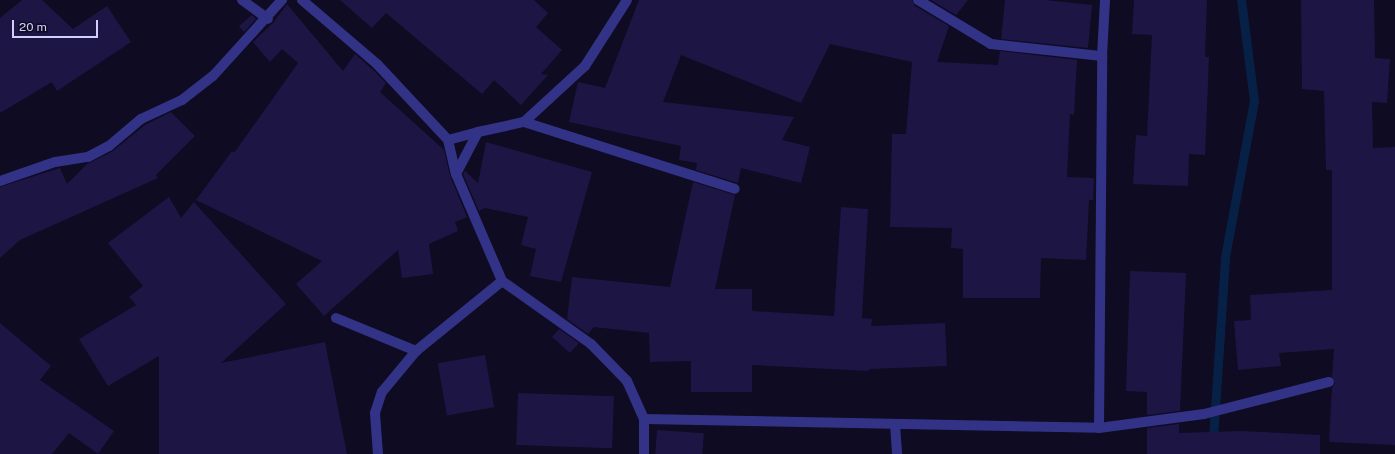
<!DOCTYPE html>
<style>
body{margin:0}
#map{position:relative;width:1395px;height:454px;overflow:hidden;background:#0e0b22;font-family:"Public Sans",sans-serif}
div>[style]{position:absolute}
.stream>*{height:9px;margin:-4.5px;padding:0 4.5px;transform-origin:4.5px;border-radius:4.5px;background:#072146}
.building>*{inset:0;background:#1d1645;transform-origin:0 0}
.minor>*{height:10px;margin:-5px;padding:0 5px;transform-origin:5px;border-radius:5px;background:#323386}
span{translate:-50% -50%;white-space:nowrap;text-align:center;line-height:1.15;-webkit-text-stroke:4px #0e0b22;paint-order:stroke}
.scale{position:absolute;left:12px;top:20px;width:86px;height:18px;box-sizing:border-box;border:2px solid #d0cdff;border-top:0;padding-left:5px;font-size:12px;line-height:14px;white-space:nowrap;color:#d0cdff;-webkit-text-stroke:3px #0e0b22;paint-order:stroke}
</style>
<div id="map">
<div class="stream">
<i style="left:1212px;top:454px;width:197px;rotate:-86.2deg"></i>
<i style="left:1225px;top:257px;width:159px;rotate:-79.5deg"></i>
<i style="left:1254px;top:101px;width:102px;rotate:-97.3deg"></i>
</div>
<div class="building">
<i style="clip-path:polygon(22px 0,42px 0,73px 29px,107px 6px,131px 42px,57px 91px,52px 82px,0 113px,0 18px)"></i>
<i style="clip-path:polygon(340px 0,534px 0,548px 13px,536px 27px,562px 50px,541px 74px,548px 75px,521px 105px,494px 80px,482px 94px,386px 13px,372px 28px)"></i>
<i style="clip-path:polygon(639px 0,912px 0,915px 6px,949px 26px,937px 62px,998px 65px,1000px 51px,1077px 60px,1074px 115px,1070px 114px,1067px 177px,1094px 178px,1093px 200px,1089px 200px,1086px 260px,1041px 258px,1040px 298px,963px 298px,963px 249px,951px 248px,952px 228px,890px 227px,892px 134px,906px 134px,912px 62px,830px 44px,801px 103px,681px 55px,663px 102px,794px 117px,782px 140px,810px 147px,801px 183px,741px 168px,738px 183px,696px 170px,697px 163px,679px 160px,681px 146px,569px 122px,578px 82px,605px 88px)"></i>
<i style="clip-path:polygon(931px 0,968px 0,956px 15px)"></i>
<i style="clip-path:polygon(1005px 0,1045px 0,1092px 5px,1088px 48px,1001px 39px)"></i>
<i style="clip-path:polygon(1134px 0,1207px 0,1205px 57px,1209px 57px,1205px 155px,1189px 154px,1188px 186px,1133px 184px,1136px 135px,1147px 136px,1152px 35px,1132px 34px)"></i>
<i style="clip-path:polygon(1301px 0,1374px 0,1375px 58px,1390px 59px,1387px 103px,1372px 102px,1373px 148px,1395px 147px,1395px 445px,1329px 442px,1332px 388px,1335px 383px,1332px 377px,1334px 349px,1279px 353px,1281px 366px,1238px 370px,1234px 321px,1251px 320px,1250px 295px,1332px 290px,1332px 170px,1326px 170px,1324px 91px,1302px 89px)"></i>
<i style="clip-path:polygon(287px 4px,343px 71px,355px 54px,372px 69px,386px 83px,380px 92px,444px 150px,450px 176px,467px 217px,455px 222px,458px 231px,429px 244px,433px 274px,402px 278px,398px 250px,324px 316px,296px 284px,322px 261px,196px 200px,232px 151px,234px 153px,298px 63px,282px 49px,270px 62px,253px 42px,273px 23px)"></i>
<i style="clip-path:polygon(252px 15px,256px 19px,244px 32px,239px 26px)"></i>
<i style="clip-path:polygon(171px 112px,195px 136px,156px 175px,158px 178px,20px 240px,0 258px,0 187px,60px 168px,67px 184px,87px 164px,113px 151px,145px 125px)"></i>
<i style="clip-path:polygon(486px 142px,592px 172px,561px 282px,530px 276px,536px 249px,521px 245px,528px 217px,485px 208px,479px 211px,463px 174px,465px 171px,478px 183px)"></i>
<i style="clip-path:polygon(693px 182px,735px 195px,715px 289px,752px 289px,752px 311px,834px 316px,841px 207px,868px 209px,862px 318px,872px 319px,871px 326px,945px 323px,947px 366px,869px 369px,869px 371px,752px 365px,752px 392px,691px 392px,691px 361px,650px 362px,649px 333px,594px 327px,588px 334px,567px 319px,572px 277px,670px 287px)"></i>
<i style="clip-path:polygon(169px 197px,181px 218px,194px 202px,286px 304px,221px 363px,325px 342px,347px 454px,159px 454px,159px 356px,108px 386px,79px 339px,136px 305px,129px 297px,143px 286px,108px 243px)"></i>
<i style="clip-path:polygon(1130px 271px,1186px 273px,1180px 411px,1147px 415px,1147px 392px,1126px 391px)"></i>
<i style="clip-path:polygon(0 323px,51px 366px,40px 380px,114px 431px,98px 454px,69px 433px,52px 454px,0 454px)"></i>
<i style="clip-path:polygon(559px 329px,579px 343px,570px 353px,552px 337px)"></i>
<i style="left:485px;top:355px;width:53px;height:48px;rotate:80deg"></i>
<i style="left:518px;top:393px;width:96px;height:52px;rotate:2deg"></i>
<i style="clip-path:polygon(1179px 424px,1179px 433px,1241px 431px,1320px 435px,1320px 454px,1147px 454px,1147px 428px)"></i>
<i style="left:657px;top:430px;width:47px;height:24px;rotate:4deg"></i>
</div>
<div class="minor">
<i style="left:242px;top:0;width:32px;rotate:36deg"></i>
<i style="left:302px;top:0;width:99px;rotate:40.5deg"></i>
<i style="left:377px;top:64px;width:104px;rotate:46.9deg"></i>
<i style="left:448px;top:140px;width:35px;rotate:77deg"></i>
<i style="left:456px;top:174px;width:116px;rotate:66.7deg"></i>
<i style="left:502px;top:281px;width:109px;rotate:35.3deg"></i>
<i style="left:591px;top:344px;width:52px;rotate:45.8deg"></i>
<i style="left:627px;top:381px;width:42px;rotate:65.9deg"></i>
<i style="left:644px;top:419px;width:35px;rotate:90deg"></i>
<i style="left:918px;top:0;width:85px;rotate:31.1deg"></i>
<i style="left:991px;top:44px;width:112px;rotate:6.2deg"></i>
<i style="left:524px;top:122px;width:221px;rotate:17.6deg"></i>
<i style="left:448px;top:140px;width:31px;rotate:-15deg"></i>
<i style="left:456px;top:174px;width:47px;rotate:-62.4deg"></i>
<i style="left:478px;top:132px;width:47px;rotate:-12.3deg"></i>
<i style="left:524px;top:122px;width:83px;rotate:-42.6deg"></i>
<i style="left:585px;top:66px;width:78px;rotate:-57.5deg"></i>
<i style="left:0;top:181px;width:58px;rotate:-19.1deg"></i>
<i style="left:55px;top:162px;width:33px;rotate:-9deg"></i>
<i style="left:88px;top:157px;width:24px;rotate:-28deg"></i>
<i style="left:109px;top:146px;width:42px;rotate:-40.2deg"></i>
<i style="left:141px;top:119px;width:45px;rotate:-24.9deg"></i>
<i style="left:182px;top:100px;width:39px;rotate:-38deg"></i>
<i style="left:213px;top:76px;width:103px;rotate:-47.8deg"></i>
<i style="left:336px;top:318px;width:87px;rotate:22.4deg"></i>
<i style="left:644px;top:419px;width:455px;rotate:1.1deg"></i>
<i style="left:1099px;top:428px;width:106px;rotate:-7.6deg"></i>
<i style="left:1204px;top:414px;width:129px;rotate:-14.4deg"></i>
<i style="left:895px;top:424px;width:30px;rotate:86deg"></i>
<i style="left:1099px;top:428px;width:372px;rotate:-89.5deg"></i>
<i style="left:1102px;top:56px;width:56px;rotate:-86.9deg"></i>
<i style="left:378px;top:454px;width:41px;rotate:-94.2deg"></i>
<i style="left:375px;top:413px;width:22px;rotate:-72deg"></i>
<i style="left:382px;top:392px;width:53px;rotate:-50.3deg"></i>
<i style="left:416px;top:351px;width:111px;rotate:-39.1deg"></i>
</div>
<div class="scale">20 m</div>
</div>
